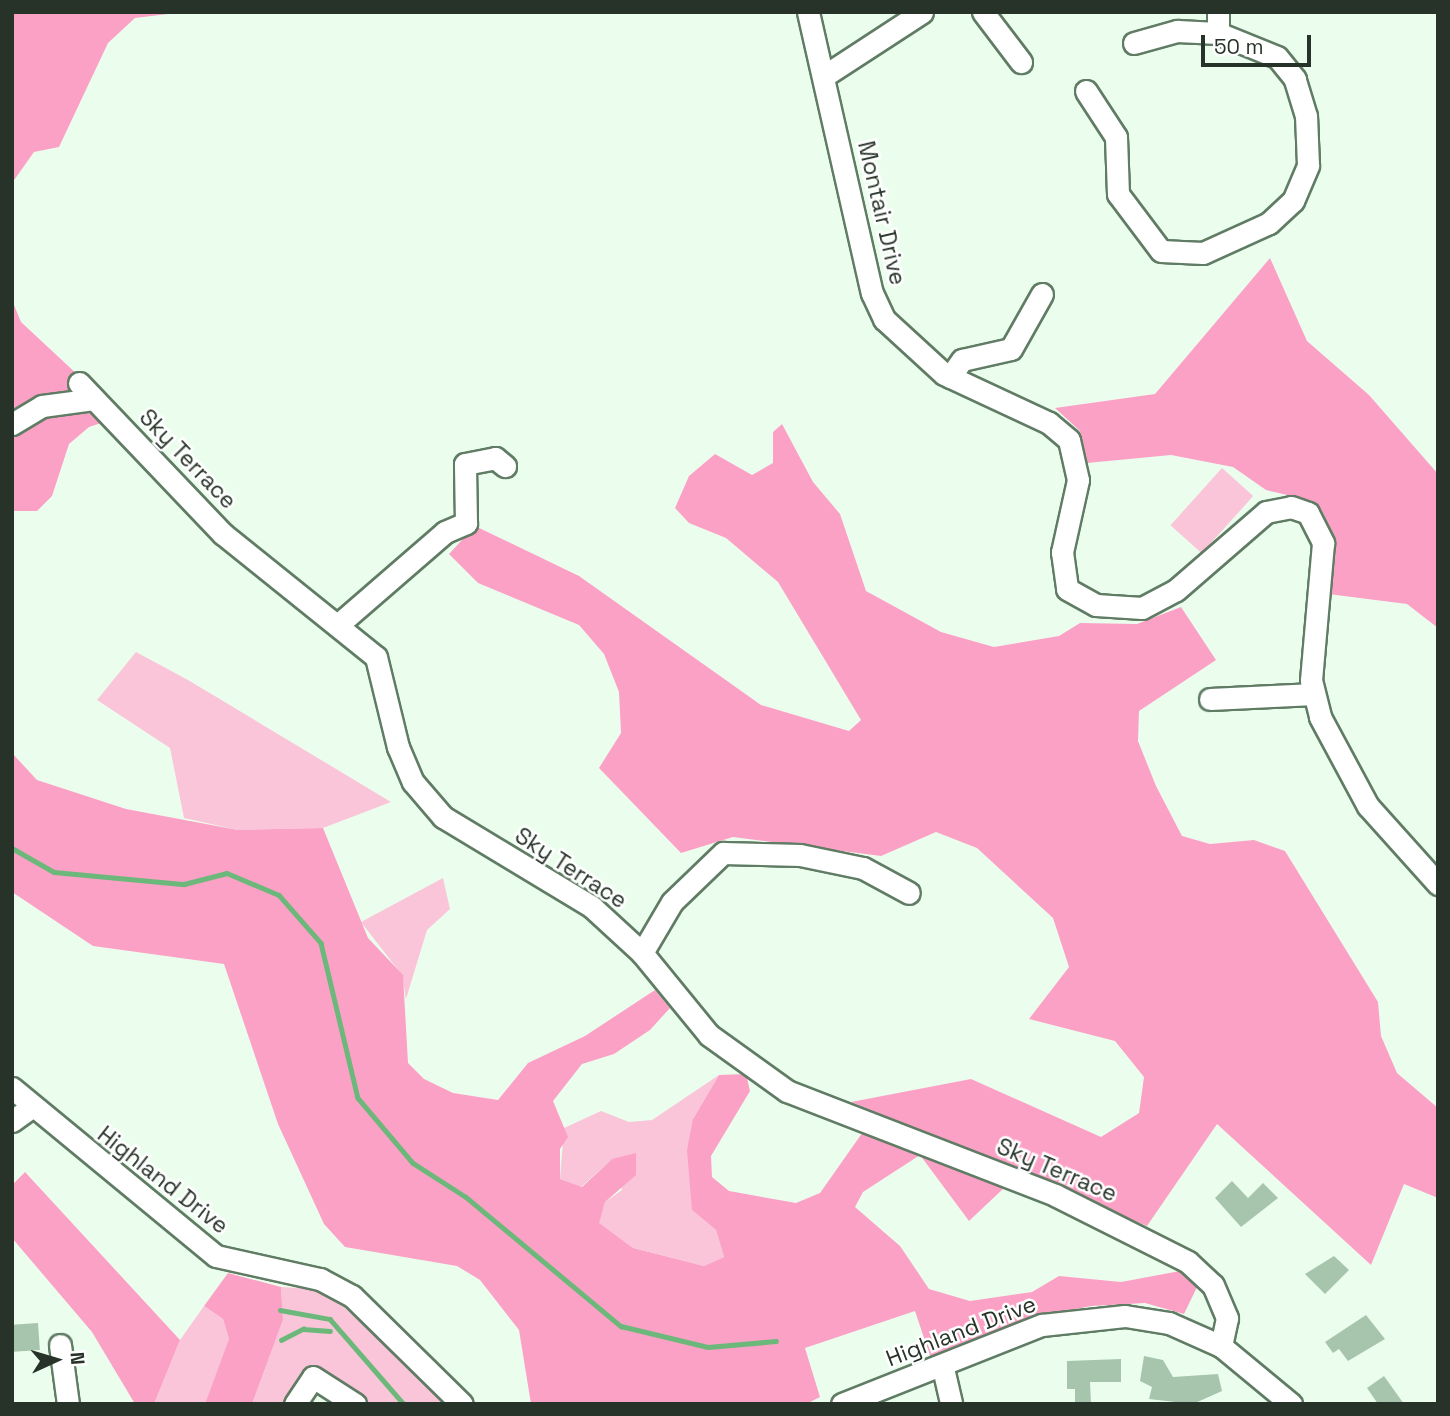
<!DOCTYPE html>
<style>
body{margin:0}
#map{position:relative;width:1450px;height:1416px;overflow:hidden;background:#ebfeee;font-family:"Space Grotesk",sans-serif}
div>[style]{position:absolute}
.green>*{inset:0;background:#fac5d9;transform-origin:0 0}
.forest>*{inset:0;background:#fca1c6}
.stream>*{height:4.5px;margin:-2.25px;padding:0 2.25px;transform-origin:2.25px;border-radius:2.25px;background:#6cb87b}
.building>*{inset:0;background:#a7c5ac;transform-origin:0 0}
.roads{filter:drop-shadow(2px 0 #607c64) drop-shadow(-2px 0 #607c64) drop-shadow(0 2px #607c64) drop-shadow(0 -2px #607c64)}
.minor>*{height:21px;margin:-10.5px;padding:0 10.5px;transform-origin:10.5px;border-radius:10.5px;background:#fff}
span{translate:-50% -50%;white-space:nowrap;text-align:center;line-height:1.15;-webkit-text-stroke:5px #fff;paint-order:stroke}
.street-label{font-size:23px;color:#273329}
.frame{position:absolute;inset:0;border:14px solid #273329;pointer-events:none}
.north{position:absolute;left:21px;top:1325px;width:70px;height:70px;-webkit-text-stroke:5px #fff;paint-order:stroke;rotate:86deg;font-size:19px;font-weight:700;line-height:28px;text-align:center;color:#273329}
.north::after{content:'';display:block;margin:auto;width:24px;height:32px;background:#273329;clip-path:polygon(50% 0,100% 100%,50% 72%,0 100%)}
.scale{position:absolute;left:1201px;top:35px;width:110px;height:32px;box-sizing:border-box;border:4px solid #273329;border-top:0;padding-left:9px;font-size:21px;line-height:24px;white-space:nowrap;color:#273329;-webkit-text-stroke:5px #fff;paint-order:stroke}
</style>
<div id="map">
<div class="green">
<i style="left:1222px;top:468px;width:42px;height:77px;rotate:42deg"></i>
<i style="clip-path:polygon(136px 652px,188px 680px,391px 802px,323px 828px,238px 830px,184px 818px,170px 748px,97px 700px)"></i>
<i style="clip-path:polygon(443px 878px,450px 909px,427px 930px,406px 999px,402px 975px,361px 922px)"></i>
<i style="clip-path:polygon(719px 1075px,693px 1119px,692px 1210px,716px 1230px,724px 1257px,704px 1266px,633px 1248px,598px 1223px,605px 1202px,622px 1190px,612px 1159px,581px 1187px,560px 1179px,564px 1128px,601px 1111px,629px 1122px,652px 1120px)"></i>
<i style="clip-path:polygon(281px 1287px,317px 1289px,337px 1301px,450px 1404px,368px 1404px,319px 1367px,285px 1404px,252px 1404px,283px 1320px)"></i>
<i style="clip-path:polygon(204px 1306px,223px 1319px,229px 1339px,220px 1378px,205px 1404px,154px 1404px,180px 1340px)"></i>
</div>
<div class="forest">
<i style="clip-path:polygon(12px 12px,185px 12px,135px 18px,108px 43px,59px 147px,34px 152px,12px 183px)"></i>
<i style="clip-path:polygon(1270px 258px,1307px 341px,1369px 395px,1438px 474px,1438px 628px,1407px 604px,1328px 594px,1335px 540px,1323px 513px,1300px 498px,1266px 490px,1233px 467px,1171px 455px,1087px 463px,1080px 431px,1055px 408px,1155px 394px)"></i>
<i style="clip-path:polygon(12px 300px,21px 322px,122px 416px,89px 427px,69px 444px,52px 496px,37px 511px,12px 511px)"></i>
<i style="clip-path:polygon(782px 424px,813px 482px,840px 514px,866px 591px,941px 632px,994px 647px,1059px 636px,1080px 623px,1137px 624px,1181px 607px,1216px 660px,1139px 711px,1138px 741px,1156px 786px,1182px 836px,1210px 844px,1254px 840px,1285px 851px,1378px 1002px,1381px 1036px,1397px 1073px,1438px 1108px,1438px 1198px,1404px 1184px,1371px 1265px,1217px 1124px,1147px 1226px,851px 1102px,971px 1079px,1101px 1137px,1139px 1113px,1144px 1077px,1115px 1041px,1029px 1019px,1069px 967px,1053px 918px,977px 848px,936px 832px,881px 856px,733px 837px,681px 853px,599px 768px,621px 733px,619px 692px,604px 654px,579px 625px,478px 583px,449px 554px,475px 526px,579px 576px,761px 705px,849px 731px,861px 720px,778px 582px,726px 538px,689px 523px,675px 508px,689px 476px,715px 454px,752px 475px,773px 463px,773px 432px)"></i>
<i style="clip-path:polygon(12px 753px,37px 780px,126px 809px,238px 830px,323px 828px,368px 938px,403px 975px,408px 1063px,424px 1079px,453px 1093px,498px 1100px,528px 1063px,585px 1036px,655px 990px,670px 1008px,650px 1030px,614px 1054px,582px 1064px,553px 1101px,568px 1137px,560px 1149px,560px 1179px,582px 1187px,612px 1159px,636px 1153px,636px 1175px,605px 1202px,599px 1223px,633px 1248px,704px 1266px,724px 1257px,716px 1230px,692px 1210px,687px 1150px,693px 1119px,719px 1075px,746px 1074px,750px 1091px,711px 1156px,712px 1177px,729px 1191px,796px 1203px,820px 1193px,865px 1129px,951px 1159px,1004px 1188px,969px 1221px,920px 1155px,863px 1192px,855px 1207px,900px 1246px,929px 1289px,970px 1301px,1032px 1292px,1059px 1276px,1121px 1282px,1180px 1271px,1199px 1283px,1184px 1314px,1145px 1303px,1091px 1306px,1043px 1316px,932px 1362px,915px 1311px,805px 1348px,820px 1397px,806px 1404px,531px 1404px,519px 1330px,480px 1280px,457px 1266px,345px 1247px,324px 1224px,278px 1124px,224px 964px,93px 946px,12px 892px)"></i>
<i style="clip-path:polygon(25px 1172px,180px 1340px,154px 1404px,135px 1404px,92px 1332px,12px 1238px,12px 1185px)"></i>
<i style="clip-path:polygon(228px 1273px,281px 1287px,283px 1320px,252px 1404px,205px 1404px,229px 1339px,223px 1319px,204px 1306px)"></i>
</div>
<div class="stream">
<i style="left:12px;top:848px;width:48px;rotate:29.7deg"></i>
<i style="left:54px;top:872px;width:131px;rotate:5.3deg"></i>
<i style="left:184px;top:884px;width:44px;rotate:-14.3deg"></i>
<i style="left:227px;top:873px;width:56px;rotate:22.9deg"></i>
<i style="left:279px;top:895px;width:64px;rotate:48.8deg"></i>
<i style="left:321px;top:943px;width:159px;rotate:76.6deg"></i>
<i style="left:358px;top:1098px;width:85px;rotate:49.8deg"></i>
<i style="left:413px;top:1163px;width:63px;rotate:32.7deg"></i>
<i style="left:466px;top:1197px;width:202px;rotate:39.8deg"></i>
<i style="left:621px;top:1326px;width:89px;rotate:13.6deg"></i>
<i style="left:708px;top:1347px;width:68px;rotate:-5deg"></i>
<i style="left:280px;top:1310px;width:51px;rotate:10.2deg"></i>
<i style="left:330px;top:1319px;width:113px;rotate:49deg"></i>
<i style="left:281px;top:1340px;width:25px;rotate:-27deg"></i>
<i style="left:303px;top:1329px;width:27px;rotate:4deg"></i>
</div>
<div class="building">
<i style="clip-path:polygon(1232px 1181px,1248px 1198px,1263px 1183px,1278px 1198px,1241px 1227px,1215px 1198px)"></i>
<i style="clip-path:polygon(1334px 1256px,1349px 1270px,1325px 1294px,1305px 1274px)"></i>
<i style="clip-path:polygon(1366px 1315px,1385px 1339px,1348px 1361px,1339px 1349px,1333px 1353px,1325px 1342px)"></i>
<i style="left:38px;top:1323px;width:27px;height:26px;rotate:86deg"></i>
<i style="clip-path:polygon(1144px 1356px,1163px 1360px,1173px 1377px,1218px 1374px,1222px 1391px,1193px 1404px,1149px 1399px,1152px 1387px,1140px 1381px)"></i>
<i style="clip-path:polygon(1121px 1359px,1121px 1382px,1090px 1382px,1091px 1404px,1075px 1404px,1075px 1389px,1067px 1389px,1067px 1361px)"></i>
<i style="clip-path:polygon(1384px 1376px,1404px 1404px,1378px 1404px,1367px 1388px)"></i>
</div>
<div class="roads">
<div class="minor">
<i style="left:808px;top:12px;width:288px;rotate:77.2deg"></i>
<i style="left:872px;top:293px;width:29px;rotate:65deg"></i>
<i style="left:884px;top:319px;width:81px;rotate:42.5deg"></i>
<i style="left:944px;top:374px;width:116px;rotate:25deg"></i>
<i style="left:1049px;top:423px;width:26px;rotate:40deg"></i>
<i style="left:1069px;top:440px;width:41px;rotate:77.3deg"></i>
<i style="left:1078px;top:480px;width:74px;rotate:102.5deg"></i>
<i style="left:1062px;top:552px;width:37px;rotate:82deg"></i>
<i style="left:1067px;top:589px;width:33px;rotate:29deg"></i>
<i style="left:1096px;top:605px;width:46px;rotate:3.7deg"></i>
<i style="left:1142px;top:608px;width:38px;rotate:-28deg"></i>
<i style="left:1176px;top:590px;width:119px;rotate:-40.9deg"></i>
<i style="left:1266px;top:512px;width:25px;rotate:-11deg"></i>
<i style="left:1291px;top:507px;width:18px;rotate:19deg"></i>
<i style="left:1308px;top:513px;width:34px;rotate:63deg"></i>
<i style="left:1323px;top:543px;width:138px;rotate:95deg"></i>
<i style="left:1311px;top:680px;width:38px;rotate:76deg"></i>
<i style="left:1320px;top:717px;width:101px;rotate:61.7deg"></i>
<i style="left:1368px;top:806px;width:105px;rotate:48.1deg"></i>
<i style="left:983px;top:12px;width:63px;rotate:52.8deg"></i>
<i style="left:1134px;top:43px;width:45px;rotate:-15.6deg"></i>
<i style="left:1177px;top:31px;width:41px;rotate:2.8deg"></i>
<i style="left:824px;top:76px;width:117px;rotate:-33.1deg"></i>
<i style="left:1086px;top:91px;width:55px;rotate:56.9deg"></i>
<i style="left:1116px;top:137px;width:57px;rotate:88deg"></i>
<i style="left:1118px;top:194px;width:71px;rotate:53deg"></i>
<i style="left:1161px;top:251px;width:42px;rotate:2.7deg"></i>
<i style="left:1203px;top:253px;width:72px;rotate:-24.4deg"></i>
<i style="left:1269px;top:223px;width:33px;rotate:-43deg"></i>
<i style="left:1293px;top:201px;width:39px;rotate:-67deg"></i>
<i style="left:1308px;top:165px;width:49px;rotate:-92.3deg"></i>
<i style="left:1306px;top:116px;width:39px;rotate:-107deg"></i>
<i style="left:1295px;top:79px;width:28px;rotate:-129deg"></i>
<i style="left:1277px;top:57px;width:64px;rotate:-157.9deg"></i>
<i style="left:1218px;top:33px;width:21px;rotate:-90deg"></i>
<i style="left:950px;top:377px;width:21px;rotate:-55deg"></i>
<i style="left:962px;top:360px;width:50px;rotate:-12.7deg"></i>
<i style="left:1011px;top:349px;width:63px;rotate:-60.6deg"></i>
<i style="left:79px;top:383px;width:209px;rotate:46.4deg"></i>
<i style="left:223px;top:534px;width:196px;rotate:38.8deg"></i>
<i style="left:376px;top:657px;width:93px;rotate:76.3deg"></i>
<i style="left:398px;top:747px;width:38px;rotate:67deg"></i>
<i style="left:413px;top:782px;width:46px;rotate:49.4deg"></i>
<i style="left:443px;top:817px;width:174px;rotate:31.1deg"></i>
<i style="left:592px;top:907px;width:68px;rotate:42.6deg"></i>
<i style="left:642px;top:953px;width:106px;rotate:50.7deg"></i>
<i style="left:709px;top:1035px;width:96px;rotate:35.7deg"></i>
<i style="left:787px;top:1091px;width:287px;rotate:21.2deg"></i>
<i style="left:1055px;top:1195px;width:149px;rotate:26.7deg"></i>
<i style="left:1188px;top:1262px;width:34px;rotate:43deg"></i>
<i style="left:1213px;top:1285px;width:36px;rotate:67deg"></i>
<i style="left:1227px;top:1318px;width:29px;rotate:102deg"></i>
<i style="left:12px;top:424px;width:35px;rotate:-31deg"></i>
<i style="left:42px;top:406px;width:52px;rotate:-7.7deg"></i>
<i style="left:340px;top:623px;width:139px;rotate:-40.9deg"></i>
<i style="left:445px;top:532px;width:23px;rotate:-23deg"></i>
<i style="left:466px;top:523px;width:59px;rotate:-91deg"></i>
<i style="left:465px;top:464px;width:31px;rotate:-11deg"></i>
<i style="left:495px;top:458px;width:13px;rotate:39deg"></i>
<i style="left:1210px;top:699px;width:104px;rotate:-2.8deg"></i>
<i style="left:642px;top:953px;width:59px;rotate:-59.5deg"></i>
<i style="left:672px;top:902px;width:71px;rotate:-43.9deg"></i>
<i style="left:723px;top:853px;width:77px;rotate:1.5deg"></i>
<i style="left:800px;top:855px;width:64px;rotate:11.7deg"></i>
<i style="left:863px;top:868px;width:52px;rotate:28.5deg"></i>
<i style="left:12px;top:1088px;width:264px;rotate:39.5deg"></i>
<i style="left:216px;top:1256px;width:107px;rotate:12.5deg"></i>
<i style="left:320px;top:1279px;width:36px;rotate:28deg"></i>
<i style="left:352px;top:1296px;width:154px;rotate:44.5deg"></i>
<i style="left:12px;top:1121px;width:24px;rotate:-36deg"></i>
<i style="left:60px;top:1345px;width:60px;rotate:82.3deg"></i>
<i style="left:943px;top:1368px;width:37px;rotate:77deg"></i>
<i style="left:295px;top:1404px;width:32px;rotate:-56deg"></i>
<i style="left:313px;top:1377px;width:50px;rotate:32.7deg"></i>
<i style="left:842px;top:1404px;width:215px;rotate:-21.6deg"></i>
<i style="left:1042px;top:1325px;width:83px;rotate:-6.2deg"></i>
<i style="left:1125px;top:1316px;width:45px;rotate:9deg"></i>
<i style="left:1169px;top:1323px;width:57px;rotate:23.9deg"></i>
<i style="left:1221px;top:1346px;width:91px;rotate:39.6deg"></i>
</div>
</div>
<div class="street-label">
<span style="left:882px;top:213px;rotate:77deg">Montair Drive</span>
<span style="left:188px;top:459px;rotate:46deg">Sky Terrace</span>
<span style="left:571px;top:868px;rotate:33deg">Sky Terrace</span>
<span style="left:1057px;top:1170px;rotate:23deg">Sky Terrace</span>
<span style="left:163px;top:1180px;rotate:38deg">Highland Drive</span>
<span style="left:961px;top:1331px;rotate:-21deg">Highland Drive</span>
</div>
<div class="frame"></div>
<div class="north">N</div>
<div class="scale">50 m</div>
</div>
